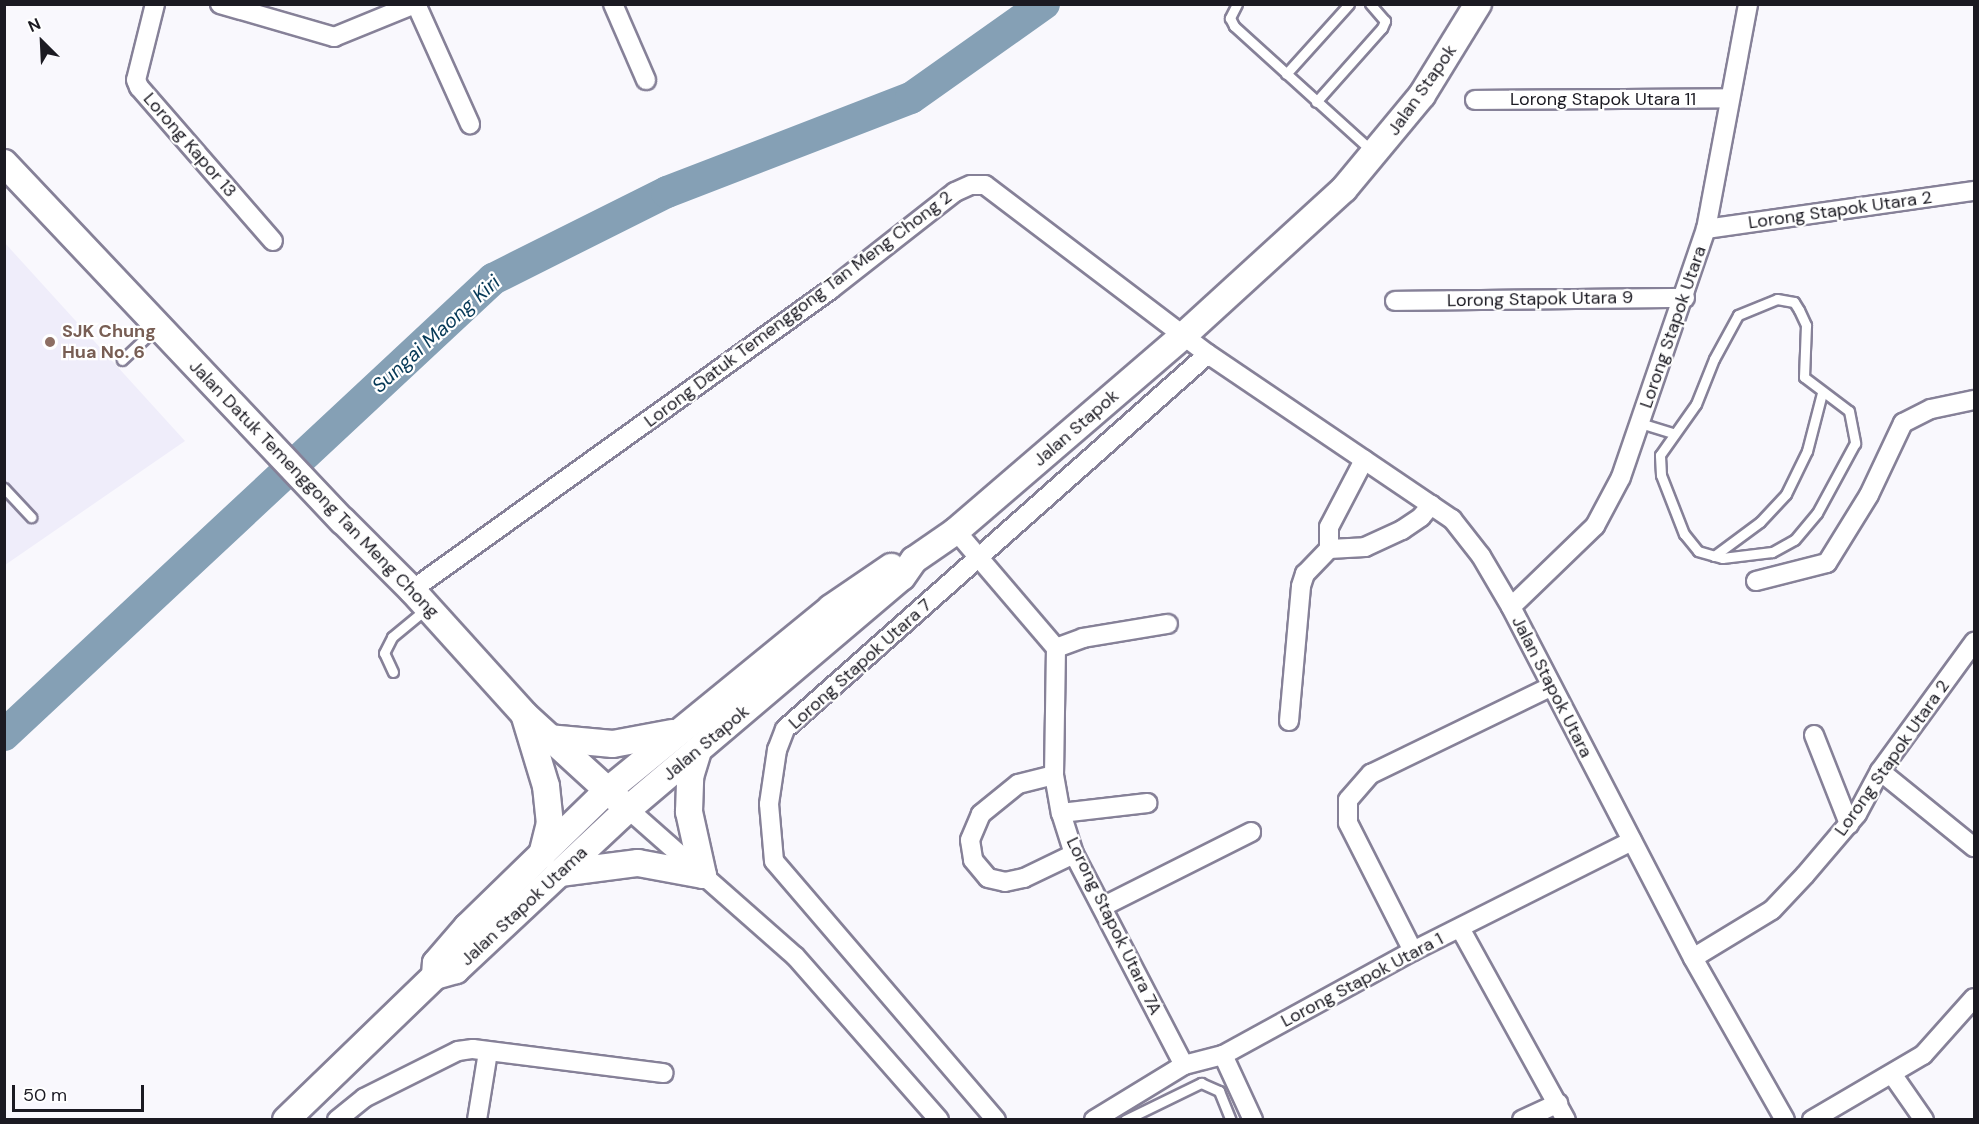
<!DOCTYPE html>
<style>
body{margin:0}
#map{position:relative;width:1979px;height:1124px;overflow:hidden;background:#f9f8fd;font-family:"DM Sans",sans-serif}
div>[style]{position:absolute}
.built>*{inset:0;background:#efedfa}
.river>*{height:32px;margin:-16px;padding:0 16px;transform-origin:16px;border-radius:16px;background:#85a0b5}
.roads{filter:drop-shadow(2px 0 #868198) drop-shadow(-2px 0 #868198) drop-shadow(0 2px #868198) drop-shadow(0 -2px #868198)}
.lane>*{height:9px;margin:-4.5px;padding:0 4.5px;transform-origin:4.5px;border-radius:4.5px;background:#fff}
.street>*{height:18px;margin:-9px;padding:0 9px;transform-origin:9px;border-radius:9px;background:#fff}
.secondary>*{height:26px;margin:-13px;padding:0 13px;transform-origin:13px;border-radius:13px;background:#fff}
.dots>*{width:16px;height:16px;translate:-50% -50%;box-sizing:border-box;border:3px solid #fff;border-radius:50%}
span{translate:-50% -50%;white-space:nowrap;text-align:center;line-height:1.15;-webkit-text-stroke:4.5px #fff;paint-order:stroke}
.street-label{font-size:18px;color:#1b1a22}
.education-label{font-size:18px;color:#785e54;font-weight:700}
.left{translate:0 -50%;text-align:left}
.water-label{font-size:20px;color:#063957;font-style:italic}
.frame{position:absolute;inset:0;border:6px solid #1b1a22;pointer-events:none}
.north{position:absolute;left:12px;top:12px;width:60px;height:60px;-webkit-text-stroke:4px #fff;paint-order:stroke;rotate:336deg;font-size:16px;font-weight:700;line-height:24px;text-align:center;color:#1b1a22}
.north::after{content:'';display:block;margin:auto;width:21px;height:27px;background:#1b1a22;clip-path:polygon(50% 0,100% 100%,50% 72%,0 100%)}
.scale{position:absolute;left:12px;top:1085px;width:132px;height:27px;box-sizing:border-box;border:3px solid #1b1a22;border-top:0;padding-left:8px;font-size:18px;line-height:21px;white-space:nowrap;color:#1b1a22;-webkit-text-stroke:4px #fff;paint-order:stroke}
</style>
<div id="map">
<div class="built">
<i style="clip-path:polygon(4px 242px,185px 441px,5px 565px,4px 565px)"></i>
</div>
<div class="river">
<i style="left:4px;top:735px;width:669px;rotate:-43deg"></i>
<i style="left:493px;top:279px;width:195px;rotate:-26.6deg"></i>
<i style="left:667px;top:192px;width:261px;rotate:-21.1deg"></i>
<i style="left:911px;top:98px;width:163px;rotate:-35.3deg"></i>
</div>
<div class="roads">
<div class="lane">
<i style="left:1237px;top:4px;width:16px;rotate:117deg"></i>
<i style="left:1230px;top:18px;width:9px;rotate:63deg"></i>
<i style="left:1234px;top:26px;width:186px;rotate:42.2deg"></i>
<i style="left:1286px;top:74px;width:94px;rotate:-48deg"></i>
<i style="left:1316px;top:102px;width:99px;rotate:-48.3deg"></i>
<i style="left:1382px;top:28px;width:8px;rotate:-67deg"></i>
<i style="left:1385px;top:21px;width:23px;rotate:-131deg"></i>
<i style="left:1777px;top:299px;width:17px;rotate:10deg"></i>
<i style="left:1794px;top:302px;width:9px;rotate:58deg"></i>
<i style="left:1799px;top:310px;width:17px;rotate:65deg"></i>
<i style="left:1806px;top:325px;width:52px;rotate:92.2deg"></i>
<i style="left:1804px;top:377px;width:56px;rotate:37.1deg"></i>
<i style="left:1849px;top:411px;width:33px;rotate:79deg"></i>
<i style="left:1855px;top:443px;width:80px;rotate:118.5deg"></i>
<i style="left:1817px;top:513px;width:35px;rotate:130deg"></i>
<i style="left:1794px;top:540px;width:25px;rotate:151deg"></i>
<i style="left:1772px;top:552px;width:50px;rotate:173.2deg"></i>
<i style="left:1722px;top:558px;width:25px;rotate:-164deg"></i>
<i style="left:1698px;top:551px;width:22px;rotate:-129deg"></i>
<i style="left:1684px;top:534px;width:63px;rotate:-111.3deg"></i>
<i style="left:1661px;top:475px;width:20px;rotate:-93deg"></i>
<i style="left:1660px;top:455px;width:62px;rotate:-54.8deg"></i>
<i style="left:1696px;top:404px;width:48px;rotate:-68.2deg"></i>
<i style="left:1714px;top:359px;width:50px;rotate:-61.4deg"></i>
<i style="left:1738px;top:315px;width:42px;rotate:-22.3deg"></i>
<i style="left:122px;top:360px;width:48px;rotate:-43.3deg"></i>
<i style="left:1640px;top:423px;width:34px;rotate:17deg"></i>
<i style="left:4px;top:488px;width:40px;rotate:47deg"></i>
<i style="left:1714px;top:556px;width:57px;rotate:-36.5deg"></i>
<i style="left:1760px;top:522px;width:38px;rotate:-47deg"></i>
<i style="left:1786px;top:494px;width:48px;rotate:-64deg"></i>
<i style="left:1807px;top:451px;width:60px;rotate:-75.5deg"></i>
<i style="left:393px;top:672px;width:21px;rotate:-115deg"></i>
<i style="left:384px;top:653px;width:18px;rotate:-63deg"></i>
<i style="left:392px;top:637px;width:44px;rotate:-39.5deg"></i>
<i style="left:1125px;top:1120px;width:85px;rotate:-26deg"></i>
<i style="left:1201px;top:1083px;width:20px;rotate:24deg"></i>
<i style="left:1219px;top:1091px;width:31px;rotate:68deg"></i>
</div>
<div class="street">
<i style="left:155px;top:4px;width:78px;rotate:104deg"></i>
<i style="left:136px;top:80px;width:8px;rotate:67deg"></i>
<i style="left:139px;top:87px;width:204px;rotate:49deg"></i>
<i style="left:220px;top:4px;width:119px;rotate:16.1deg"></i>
<i style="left:334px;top:37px;width:87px;rotate:-22.2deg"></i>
<i style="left:416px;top:4px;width:132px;rotate:65.8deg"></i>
<i style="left:613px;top:4px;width:83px;rotate:66.5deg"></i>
<i style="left:1475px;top:100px;width:255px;rotate:-0.4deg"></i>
<i style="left:1706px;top:229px;width:271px;rotate:-8.1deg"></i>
<i style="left:1395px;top:301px;width:290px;rotate:-0.6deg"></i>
<i style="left:956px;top:531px;width:154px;rotate:49.5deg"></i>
<i style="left:1056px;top:648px;width:127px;rotate:90.9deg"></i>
<i style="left:1054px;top:775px;width:39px;rotate:80deg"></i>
<i style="left:1061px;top:813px;width:43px;rotate:72.4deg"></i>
<i style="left:1074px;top:854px;width:238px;rotate:62.5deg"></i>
<i style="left:1329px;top:549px;width:36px;rotate:-3deg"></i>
<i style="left:1365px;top:547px;width:41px;rotate:-24.7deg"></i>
<i style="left:1402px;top:530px;width:23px;rotate:-34deg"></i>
<i style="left:1421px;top:517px;width:16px;rotate:-50deg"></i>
<i style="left:1756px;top:581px;width:73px;rotate:-14.2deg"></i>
<i style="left:1827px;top:563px;width:80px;rotate:-58.3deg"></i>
<i style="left:1869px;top:495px;width:80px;rotate:-64.7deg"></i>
<i style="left:1903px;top:423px;width:31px;rotate:-27deg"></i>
<i style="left:1931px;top:409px;width:44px;rotate:-11.8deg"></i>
<i style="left:412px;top:590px;width:515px;rotate:-35.67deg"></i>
<i style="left:830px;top:290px;width:159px;rotate:-38.1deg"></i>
<i style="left:955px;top:192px;width:17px;rotate:-24deg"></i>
<i style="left:971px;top:185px;width:14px"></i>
<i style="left:985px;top:185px;width:280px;rotate:37.2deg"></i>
<i style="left:1208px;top:354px;width:295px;rotate:34.1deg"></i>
<i style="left:1452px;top:519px;width:47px;rotate:51.9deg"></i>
<i style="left:1481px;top:556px;width:59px;rotate:59.5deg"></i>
<i style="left:1511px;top:607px;width:395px;rotate:62.6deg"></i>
<i style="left:1693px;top:958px;width:186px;rotate:60.4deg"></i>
<i style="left:1511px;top:607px;width:117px;rotate:-44deg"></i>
<i style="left:1595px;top:526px;width:55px;rotate:-62deg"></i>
<i style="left:1621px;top:477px;width:262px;rotate:-71.1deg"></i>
<i style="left:1706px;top:229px;width:229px;rotate:-79.4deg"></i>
<i style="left:1056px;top:648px;width:29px;rotate:-20deg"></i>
<i style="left:1083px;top:638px;width:86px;rotate:-9.4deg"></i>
<i style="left:1289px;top:721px;width:136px;rotate:-84.9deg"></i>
<i style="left:1301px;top:586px;width:13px;rotate:-72deg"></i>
<i style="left:1305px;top:574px;width:35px;rotate:-46deg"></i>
<i style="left:1329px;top:549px;width:22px;rotate:-90deg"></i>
<i style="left:1329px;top:527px;width:76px;rotate:-62.4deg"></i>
<i style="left:1814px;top:735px;width:96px;rotate:68.5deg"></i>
<i style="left:1880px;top:771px;width:121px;rotate:39deg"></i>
<i style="left:1054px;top:775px;width:37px;rotate:166deg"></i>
<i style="left:1018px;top:784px;width:48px;rotate:141deg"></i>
<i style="left:981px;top:814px;width:28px;rotate:113deg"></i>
<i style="left:970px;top:840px;width:20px;rotate:81deg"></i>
<i style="left:973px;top:860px;width:23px;rotate:50deg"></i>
<i style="left:988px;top:878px;width:17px;rotate:13deg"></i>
<i style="left:1005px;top:882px;width:19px;rotate:-12deg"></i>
<i style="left:1024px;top:878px;width:55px;rotate:-25.6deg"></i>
<i style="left:628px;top:809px;width:222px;rotate:41.4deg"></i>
<i style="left:795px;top:956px;width:218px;rotate:48.7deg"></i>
<i style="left:1061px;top:813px;width:87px;rotate:-6.6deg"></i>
<i style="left:1102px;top:907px;width:167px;rotate:-26.7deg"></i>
<i style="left:1460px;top:928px;width:219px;rotate:61.1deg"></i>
<i style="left:1413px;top:951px;width:144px;rotate:-116.9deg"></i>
<i style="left:1348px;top:823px;width:23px;rotate:-90deg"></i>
<i style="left:1348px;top:800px;width:35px;rotate:-49deg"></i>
<i style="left:1371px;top:774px;width:199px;rotate:-25.9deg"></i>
<i style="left:1693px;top:958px;width:92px;rotate:-31.3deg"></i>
<i style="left:1772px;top:910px;width:48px;rotate:-46.7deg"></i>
<i style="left:1805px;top:875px;width:80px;rotate:-49.6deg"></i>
<i style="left:1857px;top:814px;width:49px;rotate:-61.9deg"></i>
<i style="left:1880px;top:771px;width:160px;rotate:-53.9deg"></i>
<i style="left:1223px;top:1055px;width:72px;rotate:65.2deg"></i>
<i style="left:1892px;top:1074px;width:56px;rotate:55.2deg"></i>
<i style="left:337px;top:1120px;width:35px;rotate:-39deg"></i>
<i style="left:364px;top:1098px;width:105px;rotate:-26.6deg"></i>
<i style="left:458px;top:1051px;width:15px;rotate:-8deg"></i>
<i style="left:473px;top:1049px;width:192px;rotate:7.2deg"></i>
<i style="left:477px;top:1120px;width:69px;rotate:-80.8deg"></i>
<i style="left:996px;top:1120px;width:341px;rotate:-130.6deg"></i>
<i style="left:774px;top:861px;width:57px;rotate:-95deg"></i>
<i style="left:769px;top:804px;width:55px;rotate:-81.6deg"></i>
<i style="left:777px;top:750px;width:22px;rotate:-69deg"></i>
<i style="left:785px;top:729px;width:565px;rotate:-41.56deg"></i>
<i style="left:1094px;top:1120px;width:105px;rotate:-31.4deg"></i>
<i style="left:1184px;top:1065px;width:40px;rotate:-14.4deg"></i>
<i style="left:1223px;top:1055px;width:217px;rotate:-28.7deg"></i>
<i style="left:1413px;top:951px;width:245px;rotate:-26.7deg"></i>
<i style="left:1522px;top:1120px;width:40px;rotate:-25deg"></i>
<i style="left:1812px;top:1120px;width:129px;rotate:-30.4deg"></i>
<i style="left:1923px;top:1055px;width:76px;rotate:-48.2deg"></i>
</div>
<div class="secondary">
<i style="left:4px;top:163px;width:493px;rotate:46.6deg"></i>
<i style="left:343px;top:521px;width:98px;rotate:45deg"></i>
<i style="left:412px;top:590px;width:167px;rotate:47.9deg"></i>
<i style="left:524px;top:714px;width:141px;rotate:42.4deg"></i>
<i style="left:525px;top:717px;width:72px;rotate:73.1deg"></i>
<i style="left:546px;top:786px;width:37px;rotate:84deg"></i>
<i style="left:550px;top:823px;width:33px;rotate:104deg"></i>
<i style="left:548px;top:738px;width:65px;rotate:5.3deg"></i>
<i style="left:613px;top:744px;width:60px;rotate:-10.6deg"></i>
<i style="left:560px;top:873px;width:79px;rotate:-7.3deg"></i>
<i style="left:638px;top:863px;width:66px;rotate:10.5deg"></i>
<i style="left:703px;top:875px;width:65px;rotate:-102.5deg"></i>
<i style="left:689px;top:812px;width:35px;rotate:-88deg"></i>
<i style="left:690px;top:777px;width:28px;rotate:-73deg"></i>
<i style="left:435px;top:976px;width:13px;rotate:-86deg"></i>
<i style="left:436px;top:963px;width:48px;rotate:-49.3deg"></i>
<i style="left:467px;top:927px;width:195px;rotate:-44.2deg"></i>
<i style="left:607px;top:791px;width:289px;rotate:-39.2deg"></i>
<i style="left:831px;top:608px;width:73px;rotate:-34.3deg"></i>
<i style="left:286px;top:1120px;width:207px;rotate:-44deg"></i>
<i style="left:435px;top:976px;width:22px;rotate:-16deg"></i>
<i style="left:456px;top:970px;width:236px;rotate:-43.1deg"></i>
<i style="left:628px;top:809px;width:359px;rotate:-40.3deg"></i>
<i style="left:902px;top:577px;width:21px;rotate:-55deg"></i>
<i style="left:914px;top:560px;width:51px;rotate:-34.6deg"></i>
<i style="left:956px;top:531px;width:299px;rotate:-40.7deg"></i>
<i style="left:1183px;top:336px;width:218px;rotate:-42.4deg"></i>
<i style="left:1344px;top:189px;width:122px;rotate:-50.3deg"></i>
<i style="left:1422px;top:95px;width:107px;rotate:-58.4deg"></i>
</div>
</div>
<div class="dots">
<i style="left:50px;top:342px;background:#8d6e63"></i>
</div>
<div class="street-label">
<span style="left:1422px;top:90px;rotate:-55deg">Jalan Stapok</span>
<span style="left:1603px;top:99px">Lorong Stapok Utara 11</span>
<span style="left:190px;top:145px;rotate:49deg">Lorong Kapor 13</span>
<span style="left:1840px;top:210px;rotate:-8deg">Lorong Stapok Utara 2</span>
<span style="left:1540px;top:299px;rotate:-1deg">Lorong Stapok Utara 9</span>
<span style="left:798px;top:309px;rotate:-37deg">Lorong Datuk Temenggong Tan Meng Chong 2</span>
<span style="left:1673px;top:327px;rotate:-71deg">Lorong Stapok Utara</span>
<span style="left:1076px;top:428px;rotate:-41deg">Jalan Stapok</span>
<span style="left:314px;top:489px;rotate:46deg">Jalan Datuk Temenggong Tan Meng Chong</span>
<span style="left:860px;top:664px;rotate:-42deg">Lorong Stapok Utara 7</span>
<span style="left:1552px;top:687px;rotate:63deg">Jalan Stapok Utara</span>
<span style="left:706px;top:743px;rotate:-40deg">Jalan Stapok</span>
<span style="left:1892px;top:758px;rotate:-55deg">Lorong Stapok Utara 2</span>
<span style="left:524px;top:906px;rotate:-43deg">Jalan Stapok Utama</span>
<span style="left:1114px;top:926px;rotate:64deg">Lorong Stapok Utara 7A</span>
<span style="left:1362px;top:980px;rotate:-28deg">Lorong Stapok Utara 1</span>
</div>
<div class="education-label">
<span class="left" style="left:62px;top:342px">SJK Chung<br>Hua No. 6</span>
</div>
<div class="water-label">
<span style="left:436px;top:334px;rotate:-42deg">Sungai Maong Kiri</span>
</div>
<div class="frame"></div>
<div class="north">N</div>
<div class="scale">50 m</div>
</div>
